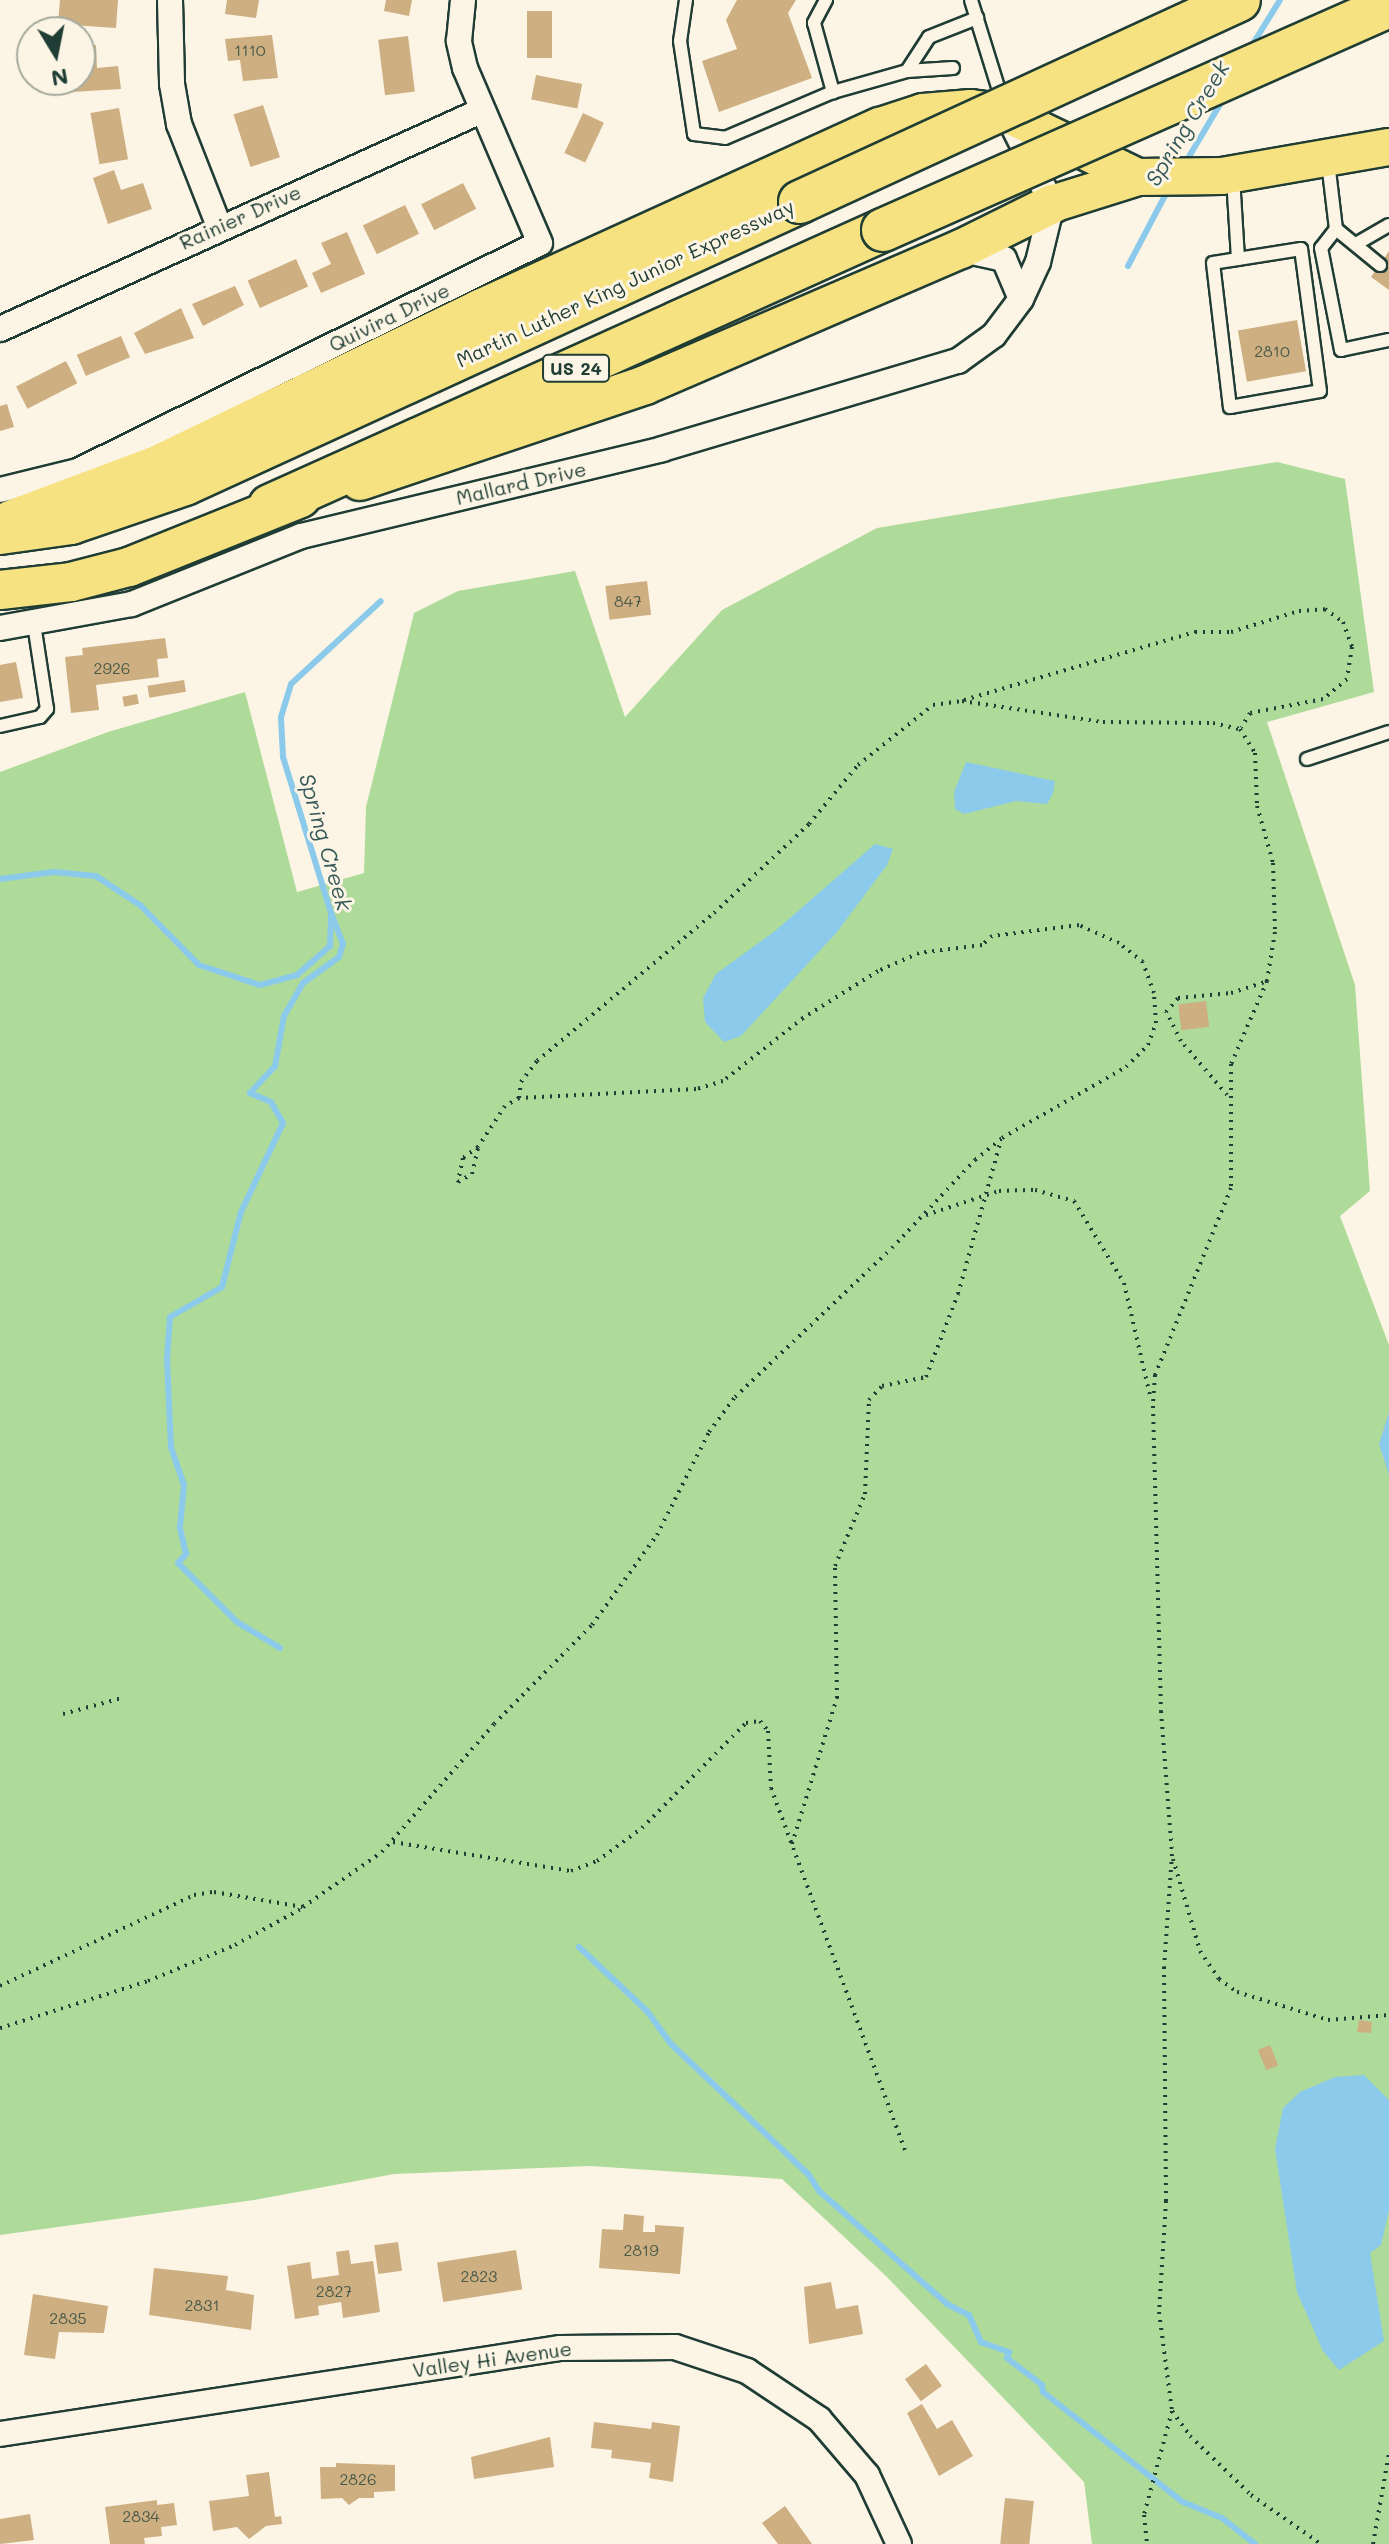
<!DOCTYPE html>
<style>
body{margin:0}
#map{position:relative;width:1389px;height:2544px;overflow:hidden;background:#fcf5e5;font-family:Mali,sans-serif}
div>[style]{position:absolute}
.green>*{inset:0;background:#aedb99}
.water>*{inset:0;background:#8bcaeb}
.stream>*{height:6px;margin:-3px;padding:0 3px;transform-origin:3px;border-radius:3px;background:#8bcaeb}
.building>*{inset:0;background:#cdaf82;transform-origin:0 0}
.path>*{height:4px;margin-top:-2px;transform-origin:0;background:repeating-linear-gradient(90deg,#1f3d34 0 2px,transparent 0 8px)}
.roads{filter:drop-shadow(2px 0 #1f3d34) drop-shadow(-2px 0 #1f3d34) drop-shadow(0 2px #1f3d34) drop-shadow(0 -2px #1f3d34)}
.service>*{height:12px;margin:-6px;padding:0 6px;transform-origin:6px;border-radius:6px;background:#fcf5e5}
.minor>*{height:24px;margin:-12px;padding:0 12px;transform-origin:12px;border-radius:12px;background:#fcf5e5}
.primary>*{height:36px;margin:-18px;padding:0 18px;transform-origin:18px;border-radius:18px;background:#f7e281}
.trunk>*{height:38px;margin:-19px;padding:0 19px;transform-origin:19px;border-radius:19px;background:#f7e281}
.motorway>*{height:42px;margin:-21px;padding:0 21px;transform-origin:21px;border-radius:21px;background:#f7e281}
.bridges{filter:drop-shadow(2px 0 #1f3d34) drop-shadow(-2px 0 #1f3d34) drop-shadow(0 2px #1f3d34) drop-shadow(0 -2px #1f3d34)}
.motorway-bridge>*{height:42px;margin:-21px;padding:0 21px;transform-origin:21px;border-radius:21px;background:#f7e281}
span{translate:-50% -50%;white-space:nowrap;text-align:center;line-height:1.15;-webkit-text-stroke:6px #fcf5e5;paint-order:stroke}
.number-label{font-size:16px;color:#4a5a48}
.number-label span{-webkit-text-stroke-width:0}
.shield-label span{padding:2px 6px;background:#fcf5e5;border:2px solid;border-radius:6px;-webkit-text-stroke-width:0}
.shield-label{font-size:18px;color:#1f3d34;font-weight:700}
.street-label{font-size:20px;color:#1f3d34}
.water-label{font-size:22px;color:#355959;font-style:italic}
.north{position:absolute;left:16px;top:16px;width:80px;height:80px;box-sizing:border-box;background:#fcf5e5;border:2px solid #a4ab9e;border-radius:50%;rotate:170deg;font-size:22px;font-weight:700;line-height:32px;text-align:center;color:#1f3d34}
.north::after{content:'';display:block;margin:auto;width:28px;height:36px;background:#1f3d34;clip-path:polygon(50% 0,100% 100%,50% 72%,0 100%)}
</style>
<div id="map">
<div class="green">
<i style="clip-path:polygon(1277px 462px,1345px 479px,1374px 692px,1267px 722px,1355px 985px,1370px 1191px,1340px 1216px,1389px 1345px,1389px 2544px,1092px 2544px,1084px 2482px,886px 2276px,782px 2179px,591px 2166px,394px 2174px,254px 2200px,0 2235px,0 772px,108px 732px,245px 692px,297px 892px,364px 873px,366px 807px,414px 613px,458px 591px,575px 571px,625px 717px,722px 610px,877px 528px)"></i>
</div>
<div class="water">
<i style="clip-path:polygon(966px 762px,1055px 781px,1053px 793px,1047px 804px,1016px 801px,964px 814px,955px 809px,954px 792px)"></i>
<i style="clip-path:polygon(875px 844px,893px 849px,887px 865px,837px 932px,741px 1036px,724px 1042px,705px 1022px,703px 998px,716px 974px,775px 931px)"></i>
<i style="clip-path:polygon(1389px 1412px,1389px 1475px,1379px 1444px)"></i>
<i style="clip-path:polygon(1364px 2075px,1389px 2100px,1389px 2210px,1381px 2245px,1370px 2253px,1384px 2341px,1339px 2370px,1323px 2351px,1297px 2292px,1275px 2149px,1283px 2108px,1300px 2092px,1335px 2077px)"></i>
</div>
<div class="stream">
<i style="left:1251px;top:47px;width:55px;rotate:-58.3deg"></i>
<i style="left:1184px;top:165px;width:80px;rotate:-59.3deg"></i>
<i style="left:1128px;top:266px;width:88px;rotate:-62.3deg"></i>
<i style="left:0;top:879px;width:54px;rotate:-7.4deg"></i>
<i style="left:54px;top:872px;width:42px;rotate:5.4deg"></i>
<i style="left:96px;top:876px;width:53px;rotate:33.4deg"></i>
<i style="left:140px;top:905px;width:84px;rotate:45.5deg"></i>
<i style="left:199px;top:965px;width:64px;rotate:18.2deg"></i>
<i style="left:260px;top:985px;width:38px;rotate:-15deg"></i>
<i style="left:297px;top:975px;width:44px;rotate:-41.3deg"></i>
<i style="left:330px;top:946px;width:33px;rotate:-88deg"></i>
<i style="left:331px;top:913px;width:163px;rotate:-107.1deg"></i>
<i style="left:283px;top:757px;width:40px;rotate:-92.9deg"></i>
<i style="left:281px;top:717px;width:34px;rotate:-73deg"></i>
<i style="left:291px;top:684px;width:122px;rotate:-42.7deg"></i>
<i style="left:280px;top:1648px;width:50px;rotate:-148.8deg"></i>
<i style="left:237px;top:1622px;width:83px;rotate:-135deg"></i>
<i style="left:178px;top:1563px;width:12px;rotate:-48deg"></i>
<i style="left:186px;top:1554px;width:28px;rotate:-103deg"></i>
<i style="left:180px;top:1527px;width:42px;rotate:-84.6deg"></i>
<i style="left:184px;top:1485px;width:40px;rotate:-108.9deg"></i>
<i style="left:171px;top:1447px;width:88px;rotate:-92.6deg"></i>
<i style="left:167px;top:1359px;width:42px;rotate:-85.9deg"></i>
<i style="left:170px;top:1317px;width:60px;rotate:-30deg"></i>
<i style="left:222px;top:1287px;width:77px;rotate:-75.8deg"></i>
<i style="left:241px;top:1212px;width:98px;rotate:-64.7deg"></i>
<i style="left:283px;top:1123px;width:24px;rotate:-120deg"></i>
<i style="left:271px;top:1102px;width:23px;rotate:-157deg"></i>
<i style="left:250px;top:1093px;width:37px;rotate:-47deg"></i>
<i style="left:275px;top:1066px;width:51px;rotate:-79.8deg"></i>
<i style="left:284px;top:1016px;width:38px;rotate:-60deg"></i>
<i style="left:303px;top:983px;width:44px;rotate:-35.8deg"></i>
<i style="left:339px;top:957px;width:14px;rotate:-73deg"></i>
<i style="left:343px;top:944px;width:33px;rotate:-111deg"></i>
<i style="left:579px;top:1947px;width:93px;rotate:43.3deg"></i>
<i style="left:647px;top:2011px;width:41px;rotate:54deg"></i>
<i style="left:671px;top:2044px;width:190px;rotate:43.5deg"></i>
<i style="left:809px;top:2175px;width:19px;rotate:58deg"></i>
<i style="left:819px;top:2191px;width:171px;rotate:41.4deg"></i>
<i style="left:947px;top:2304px;width:25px;rotate:27deg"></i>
<i style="left:969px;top:2315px;width:30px;rotate:66deg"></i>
<i style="left:981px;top:2342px;width:30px;rotate:20deg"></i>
<i style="left:1009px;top:2352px;width:6px;rotate:108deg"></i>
<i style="left:1007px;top:2358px;width:44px;rotate:37.6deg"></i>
<i style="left:1042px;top:2385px;width:7px;rotate:82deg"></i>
<i style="left:1043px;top:2392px;width:178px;rotate:38.2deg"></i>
<i style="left:1183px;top:2502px;width:42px;rotate:22.3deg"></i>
<i style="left:1222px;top:2518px;width:42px;rotate:38.2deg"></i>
</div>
<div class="building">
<i style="clip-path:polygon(60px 0,118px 0,116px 28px,58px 24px)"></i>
<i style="clip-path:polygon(227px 0,259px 0,256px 18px,225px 14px)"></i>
<i style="clip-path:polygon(386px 0,412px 0,409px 16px,384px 11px)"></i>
<i style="clip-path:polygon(737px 0,796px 0,788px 13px,812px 78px,719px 112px,702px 61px,737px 49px,726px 20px)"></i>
<i style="left:527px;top:11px;width:25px;height:47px"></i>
<i style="clip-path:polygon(272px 35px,278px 78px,243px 81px,240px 60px,228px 61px,225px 39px)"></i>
<i style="left:408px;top:36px;width:56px;height:30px;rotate:83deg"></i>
<i style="clip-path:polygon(96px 45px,97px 68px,118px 66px,121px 89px,72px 92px,71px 80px,80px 80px,80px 46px)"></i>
<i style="left:536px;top:75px;width:47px;height:25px;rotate:11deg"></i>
<i style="left:263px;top:105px;width:55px;height:31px;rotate:72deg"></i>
<i style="left:119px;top:108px;width:52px;height:29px;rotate:80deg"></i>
<i style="left:583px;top:113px;width:23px;height:44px;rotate:25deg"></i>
<i style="clip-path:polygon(114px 170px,121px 190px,143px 183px,152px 209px,108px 224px,93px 178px)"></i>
<i style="left:463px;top:183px;width:29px;height:47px;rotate:63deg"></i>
<i style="left:405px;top:205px;width:32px;height:47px;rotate:64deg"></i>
<i style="clip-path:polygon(347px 232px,365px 274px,321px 293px,312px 273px,331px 264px,321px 243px)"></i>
<i style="clip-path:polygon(1389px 251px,1389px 290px,1371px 277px)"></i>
<i style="left:296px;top:259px;width:30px;height:53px;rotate:66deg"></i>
<i style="clip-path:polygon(235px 286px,244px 305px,203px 326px,192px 304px)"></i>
<i style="clip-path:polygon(181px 308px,194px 338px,145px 354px,134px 333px)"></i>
<i style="left:1297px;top:320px;width:52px;height:60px;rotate:80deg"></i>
<i style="left:121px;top:336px;width:23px;height:48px;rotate:67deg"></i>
<i style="left:66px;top:361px;width:25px;height:56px;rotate:63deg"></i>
<i style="clip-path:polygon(7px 404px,14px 427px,0 431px,0 406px)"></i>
<i style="left:647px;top:581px;width:34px;height:42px;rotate:83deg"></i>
<i style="clip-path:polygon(165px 638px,168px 658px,157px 659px,159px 677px,96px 685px,99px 710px,71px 713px,65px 657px,83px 655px,82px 648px)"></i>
<i style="clip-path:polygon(16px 662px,23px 698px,0 702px,0 665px)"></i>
<i style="left:184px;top:680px;width:12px;height:37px;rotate:81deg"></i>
<i style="left:137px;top:694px;width:10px;height:15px;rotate:79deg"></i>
<i style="left:1206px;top:1001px;width:26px;height:28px;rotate:83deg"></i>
<i style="clip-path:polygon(1359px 2020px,1372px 2022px,1371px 2033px,1357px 2032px)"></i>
<i style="left:1270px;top:2045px;width:22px;height:13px;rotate:68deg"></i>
<i style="clip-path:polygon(624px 2214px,644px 2216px,643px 2232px,655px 2232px,655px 2225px,684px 2227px,680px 2274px,599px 2268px,602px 2229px,623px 2230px)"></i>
<i style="left:398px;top:2242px;width:29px;height:24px;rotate:82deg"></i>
<i style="clip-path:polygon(349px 2250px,351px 2264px,373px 2261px,380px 2312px,343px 2318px,341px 2302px,318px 2306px,319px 2315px,295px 2319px,287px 2266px,310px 2262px,312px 2279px,339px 2275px,336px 2252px)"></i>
<i style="left:516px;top:2250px;width:40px;height:80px;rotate:81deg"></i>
<i style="clip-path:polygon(154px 2268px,228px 2276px,226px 2290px,254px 2295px,251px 2330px,149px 2315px)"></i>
<i style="clip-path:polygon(831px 2282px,836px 2309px,858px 2305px,863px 2334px,809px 2344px,804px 2287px)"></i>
<i style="clip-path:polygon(33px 2294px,108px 2306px,104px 2333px,59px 2332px,55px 2359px,24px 2355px)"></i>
<i style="left:926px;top:2364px;width:27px;height:26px;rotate:54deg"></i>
<i style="clip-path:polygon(922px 2404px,937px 2429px,952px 2420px,973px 2456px,939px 2476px,907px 2413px)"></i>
<i style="clip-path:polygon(594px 2422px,651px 2429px,652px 2422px,680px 2426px,673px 2482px,649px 2478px,651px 2463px,611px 2458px,612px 2450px,591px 2448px)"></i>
<i style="clip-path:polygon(550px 2437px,554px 2467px,474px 2479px,471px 2457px)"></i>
<i style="clip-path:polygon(336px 2463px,395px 2465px,395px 2491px,374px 2492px,374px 2498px,359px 2498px,349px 2505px,342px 2498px,321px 2499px,320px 2467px,336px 2467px)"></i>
<i style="clip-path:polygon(269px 2472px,275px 2517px,281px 2516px,282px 2524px,266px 2526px,249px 2539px,237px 2527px,213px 2531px,209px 2501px,249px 2496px,246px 2475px)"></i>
<i style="left:1005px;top:2498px;width:29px;height:46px;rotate:6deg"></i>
<i style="clip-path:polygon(157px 2500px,157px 2505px,174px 2503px,177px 2525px,161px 2527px,162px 2536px,144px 2538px,145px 2544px,110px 2544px,105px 2507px)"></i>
<i style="clip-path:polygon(785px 2506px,812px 2544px,778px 2544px,762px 2523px)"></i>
<i style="clip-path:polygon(30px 2514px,34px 2540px,0 2544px,0 2519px)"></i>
</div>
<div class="path">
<i style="left:964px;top:700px;width:241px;rotate:-16.4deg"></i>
<i style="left:1195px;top:632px;width:36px"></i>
<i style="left:1231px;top:632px;width:71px;rotate:-17.2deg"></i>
<i style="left:1299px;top:611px;width:26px;rotate:-4deg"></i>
<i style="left:1325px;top:609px;width:22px;rotate:36deg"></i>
<i style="left:1343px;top:622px;width:27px;rotate:70deg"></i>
<i style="left:1352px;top:647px;width:32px;rotate:99deg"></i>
<i style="left:1347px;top:679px;width:31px;rotate:140deg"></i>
<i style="left:1323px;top:699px;width:74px;rotate:169.1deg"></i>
<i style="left:1250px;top:713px;width:17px;rotate:121deg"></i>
<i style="left:1227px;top:1095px;width:71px;rotate:-130.4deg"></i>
<i style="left:1181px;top:1041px;width:33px;rotate:-117deg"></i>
<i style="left:1166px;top:1012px;width:18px;rotate:-49deg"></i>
<i style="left:1178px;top:998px;width:53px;rotate:-5.4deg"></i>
<i style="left:1231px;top:993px;width:36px;rotate:-18deg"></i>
<i style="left:519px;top:1098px;width:16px;rotate:-83deg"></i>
<i style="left:521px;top:1082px;width:26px;rotate:-53deg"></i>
<i style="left:537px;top:1061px;width:231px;rotate:-39.9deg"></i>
<i style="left:714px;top:913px;width:130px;rotate:-43.1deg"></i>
<i style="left:809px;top:824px;width:77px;rotate:-50.3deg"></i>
<i style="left:858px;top:765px;width:96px;rotate:-38.7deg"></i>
<i style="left:933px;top:705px;width:29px;rotate:-8deg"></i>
<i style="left:962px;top:701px;width:143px;rotate:8.5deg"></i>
<i style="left:1103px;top:722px;width:110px;rotate:0.5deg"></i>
<i style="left:1213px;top:723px;width:28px;rotate:13deg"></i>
<i style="left:1240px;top:729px;width:28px;rotate:58deg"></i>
<i style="left:1255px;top:753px;width:53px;rotate:87.8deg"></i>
<i style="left:1257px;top:806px;width:59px;rotate:74.3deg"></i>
<i style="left:1273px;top:863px;width:69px;rotate:88.3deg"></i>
<i style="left:1275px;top:932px;width:50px;rotate:99.3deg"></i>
<i style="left:1267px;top:981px;width:90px;rotate:113.4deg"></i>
<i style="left:1231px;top:1064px;width:124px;rotate:90deg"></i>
<i style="left:1231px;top:1188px;width:202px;rotate:112.1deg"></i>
<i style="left:1155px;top:1375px;width:31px;rotate:94deg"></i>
<i style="left:1153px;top:1406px;width:305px;rotate:88.5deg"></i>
<i style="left:1161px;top:1711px;width:143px;rotate:85.6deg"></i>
<i style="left:1172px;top:1854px;width:113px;rotate:94deg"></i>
<i style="left:1164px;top:1967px;width:234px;rotate:89.5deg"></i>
<i style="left:1166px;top:2201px;width:111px;rotate:93.6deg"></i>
<i style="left:1159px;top:2312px;width:100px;rotate:82.5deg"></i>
<i style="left:1172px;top:2411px;width:108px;rotate:105.1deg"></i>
<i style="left:1144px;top:2515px;width:29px;rotate:84deg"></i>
<i style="left:926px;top:1215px;width:77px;rotate:-18.2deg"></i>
<i style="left:999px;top:1191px;width:36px;rotate:-2deg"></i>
<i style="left:1035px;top:1190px;width:41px;rotate:15.8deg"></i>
<i style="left:1074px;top:1201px;width:96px;rotate:58.6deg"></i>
<i style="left:1124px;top:1283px;width:120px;rotate:77deg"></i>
<i style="left:63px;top:1714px;width:61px;rotate:-15.2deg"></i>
<i style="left:393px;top:1842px;width:180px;rotate:9.3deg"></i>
<i style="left:571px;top:1871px;width:28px;rotate:-21deg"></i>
<i style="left:597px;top:1861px;width:56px;rotate:-36.3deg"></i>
<i style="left:642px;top:1828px;width:148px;rotate:-45.3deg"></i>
<i style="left:746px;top:1723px;width:14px;rotate:-8deg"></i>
<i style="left:760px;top:1721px;width:13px;rotate:51deg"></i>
<i style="left:768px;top:1731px;width:57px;rotate:87deg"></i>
<i style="left:771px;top:1788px;width:386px;rotate:69.7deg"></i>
<i style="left:792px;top:1844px;width:153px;rotate:-72.9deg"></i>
<i style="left:837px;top:1698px;width:132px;rotate:-90.9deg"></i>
<i style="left:835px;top:1566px;width:78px;rotate:-67.4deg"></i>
<i style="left:865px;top:1494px;width:94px;rotate:-87.6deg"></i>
<i style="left:869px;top:1400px;width:19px;rotate:-47deg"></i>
<i style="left:882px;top:1386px;width:45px;rotate:-11.6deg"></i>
<i style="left:926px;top:1377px;width:89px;rotate:-68.9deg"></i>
<i style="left:958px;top:1294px;width:160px;rotate:-74.4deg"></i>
<i style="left:1173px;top:1859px;width:96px;rotate:73.6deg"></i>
<i style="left:1200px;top:1951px;width:34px;rotate:56deg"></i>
<i style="left:1219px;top:1979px;width:22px;rotate:36deg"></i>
<i style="left:1237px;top:1992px;width:95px;rotate:17.1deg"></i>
<i style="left:1328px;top:2020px;width:61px;rotate:-4.7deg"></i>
<i style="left:0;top:1986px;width:214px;rotate:-25.1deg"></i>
<i style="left:194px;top:1895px;width:20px;rotate:-9deg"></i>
<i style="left:214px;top:1892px;width:90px;rotate:9.6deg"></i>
<i style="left:303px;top:1907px;width:96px;rotate:-34.8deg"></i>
<i style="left:382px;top:1852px;width:170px;rotate:-48.8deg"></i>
<i style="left:494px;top:1724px;width:139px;rotate:-45.3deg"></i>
<i style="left:592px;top:1625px;width:111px;rotate:-54.2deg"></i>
<i style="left:657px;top:1535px;width:115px;rotate:-63.2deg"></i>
<i style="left:709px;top:1432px;width:44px;rotate:-53.4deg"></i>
<i style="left:735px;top:1397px;width:216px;rotate:-43.5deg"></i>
<i style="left:892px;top:1248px;width:121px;rotate:-46.7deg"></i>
<i style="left:975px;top:1160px;width:35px;rotate:-39deg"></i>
<i style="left:1002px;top:1138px;width:143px;rotate:-29.8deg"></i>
<i style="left:1126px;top:1067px;width:31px;rotate:-45deg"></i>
<i style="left:1148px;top:1045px;width:23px;rotate:-70deg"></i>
<i style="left:1156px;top:1023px;width:30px;rotate:-94deg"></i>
<i style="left:1154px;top:993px;width:33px;rotate:-110deg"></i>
<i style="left:1143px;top:962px;width:31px;rotate:-142deg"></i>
<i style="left:1119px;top:943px;width:44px;rotate:-155.8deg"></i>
<i style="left:1079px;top:925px;width:88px;rotate:172.8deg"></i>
<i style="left:992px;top:936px;width:13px;rotate:138deg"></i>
<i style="left:982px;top:945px;width:64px;rotate:172.8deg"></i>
<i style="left:919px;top:953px;width:45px;rotate:156.3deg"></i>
<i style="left:878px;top:971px;width:89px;rotate:147.9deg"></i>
<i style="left:803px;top:1018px;width:102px;rotate:141.8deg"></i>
<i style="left:723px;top:1081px;width:28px;rotate:163deg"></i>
<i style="left:696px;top:1089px;width:177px;rotate:177.1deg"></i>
<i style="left:519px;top:1098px;width:16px;rotate:150deg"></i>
<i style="left:505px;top:1106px;width:49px;rotate:123.4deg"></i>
<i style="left:478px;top:1147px;width:19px;rotate:144deg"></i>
<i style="left:463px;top:1158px;width:25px;rotate:102deg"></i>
<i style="left:458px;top:1182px;width:16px;rotate:-30deg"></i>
<i style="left:472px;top:1174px;width:28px;rotate:-77deg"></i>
<i style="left:0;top:2028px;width:155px;rotate:-17.6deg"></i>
<i style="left:148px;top:1981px;width:94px;rotate:-22.5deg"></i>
<i style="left:235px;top:1945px;width:75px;rotate:-28.6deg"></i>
<i style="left:1172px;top:2411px;width:31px;rotate:54deg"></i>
<i style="left:1190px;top:2436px;width:85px;rotate:44deg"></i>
<i style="left:1251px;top:2495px;width:85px;rotate:35deg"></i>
<i style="left:1373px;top:2544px;width:92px;rotate:-80deg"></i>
</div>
<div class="roads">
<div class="service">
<i style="left:686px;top:0;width:41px;rotate:98.3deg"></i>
<i style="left:680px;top:41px;width:94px;rotate:81.4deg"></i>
<i style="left:694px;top:134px;width:31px;rotate:7deg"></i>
<i style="left:725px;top:138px;width:117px;rotate:-23.1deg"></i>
<i style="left:833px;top:92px;width:77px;rotate:-15.8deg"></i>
<i style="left:907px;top:71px;width:46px;rotate:-3.7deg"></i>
<i style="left:826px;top:0;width:26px;rotate:118deg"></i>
<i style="left:814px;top:23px;width:72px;rotate:74.6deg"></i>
<i style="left:971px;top:0;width:105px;rotate:72.8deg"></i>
<i style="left:907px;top:71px;width:40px;rotate:-57.1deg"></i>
<i style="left:929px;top:37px;width:52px;rotate:-21.6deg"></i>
<i style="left:1328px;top:162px;width:67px;rotate:83.2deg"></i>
<i style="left:1336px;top:229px;width:57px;rotate:39.3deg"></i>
<i style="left:1233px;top:177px;width:82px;rotate:86.5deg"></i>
<i style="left:1238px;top:259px;width:25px;rotate:171deg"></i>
<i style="left:1213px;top:263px;width:145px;rotate:83.3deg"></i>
<i style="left:1230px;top:407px;width:91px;rotate:-10.1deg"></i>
<i style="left:1320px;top:391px;width:143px;rotate:-97.6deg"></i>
<i style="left:1301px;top:249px;width:64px;rotate:171deg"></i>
<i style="left:1336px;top:229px;width:24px;rotate:128deg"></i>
<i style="left:1321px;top:248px;width:104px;rotate:78.9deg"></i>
<i style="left:1341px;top:350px;width:49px;rotate:-11.8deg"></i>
<i style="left:1356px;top:244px;width:38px;rotate:-30deg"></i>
<i style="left:0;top:726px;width:41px;rotate:-12.7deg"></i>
<i style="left:40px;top:717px;width:11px;rotate:-49deg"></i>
<i style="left:47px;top:709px;width:86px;rotate:-98.7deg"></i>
<i style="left:1307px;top:759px;width:86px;rotate:-18.2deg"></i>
</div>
<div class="minor">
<i style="left:170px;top:0;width:84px;rotate:88.6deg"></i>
<i style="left:172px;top:84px;width:41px;rotate:80.1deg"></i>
<i style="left:179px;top:124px;width:110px;rotate:68.6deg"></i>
<i style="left:963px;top:250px;width:42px;rotate:12.4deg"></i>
<i style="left:1004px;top:259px;width:43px;rotate:67deg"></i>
<i style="left:0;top:329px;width:530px;rotate:-24.39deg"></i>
<i style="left:0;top:490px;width:80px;rotate:-13.7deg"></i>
<i style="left:78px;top:471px;width:515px;rotate:-26.27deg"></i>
<i style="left:540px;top:243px;width:190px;rotate:-113.2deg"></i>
<i style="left:465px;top:68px;width:28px;rotate:-103deg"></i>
<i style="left:459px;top:41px;width:41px;rotate:-84.4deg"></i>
<i style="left:0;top:628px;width:134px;rotate:-10.3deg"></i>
<i style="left:132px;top:604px;width:182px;rotate:-21.9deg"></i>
<i style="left:301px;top:536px;width:371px;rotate:-13.5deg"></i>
<i style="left:662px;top:449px;width:309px;rotate:-16.6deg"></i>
<i style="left:958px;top:361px;width:44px;rotate:-35.8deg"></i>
<i style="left:994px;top:335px;width:45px;rotate:-53.1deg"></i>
<i style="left:1021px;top:299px;width:41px;rotate:-65.3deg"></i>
<i style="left:1038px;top:262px;width:60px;rotate:-76.4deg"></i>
<i style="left:1052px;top:204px;width:101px;rotate:-116.6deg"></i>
<i style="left:0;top:2434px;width:567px;rotate:-8.73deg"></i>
<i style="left:560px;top:2348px;width:115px;rotate:-0.5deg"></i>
<i style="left:675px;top:2347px;width:76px;rotate:18.4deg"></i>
<i style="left:747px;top:2371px;width:87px;rotate:33.7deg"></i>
<i style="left:819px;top:2419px;width:74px;rotate:49.4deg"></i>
<i style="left:867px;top:2475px;width:76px;rotate:65.1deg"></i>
</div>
<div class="primary">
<i style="left:1007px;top:114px;width:145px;rotate:25.7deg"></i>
<i style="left:1052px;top:204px;width:90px;rotate:-17.4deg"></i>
<i style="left:1138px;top:177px;width:84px;rotate:-0.7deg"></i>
<i style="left:1222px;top:176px;width:169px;rotate:-9.9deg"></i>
</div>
<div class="trunk">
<i style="left:360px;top:481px;width:301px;rotate:-18.6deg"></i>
<i style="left:645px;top:385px;width:344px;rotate:-23.3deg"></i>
<i style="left:961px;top:249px;width:102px;rotate:-26.3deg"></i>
<i style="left:10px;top:520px;width:157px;rotate:-20.5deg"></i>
<i style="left:157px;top:465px;width:359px;rotate:-25.8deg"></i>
<i style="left:480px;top:309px;width:439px;rotate:-24.5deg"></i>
<i style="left:880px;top:127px;width:45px;rotate:-18deg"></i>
<i style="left:923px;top:113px;width:48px;rotate:-4.8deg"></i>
<i style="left:971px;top:109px;width:30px;rotate:8deg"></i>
<i style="left:0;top:590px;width:71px;rotate:-6.4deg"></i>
<i style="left:71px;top:582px;width:60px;rotate:-14.5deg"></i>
<i style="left:129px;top:567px;width:185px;rotate:-21.9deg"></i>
</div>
<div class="motorway">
<i style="left:270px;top:506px;width:672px;rotate:-24.24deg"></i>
<i style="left:0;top:533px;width:72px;rotate:-8deg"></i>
<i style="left:71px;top:523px;width:120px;rotate:-18.9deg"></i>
<i style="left:185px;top:484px;width:677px;rotate:-24.63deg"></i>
</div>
</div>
<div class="bridges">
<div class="motorway-bridge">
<i style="left:800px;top:202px;width:483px;rotate:-24.7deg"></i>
<i style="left:883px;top:230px;width:553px;rotate:-23.88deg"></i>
</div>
</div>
<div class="number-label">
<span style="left:250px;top:50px">1110</span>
<span style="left:1272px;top:351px">2810</span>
<span style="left:628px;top:601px">847</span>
<span style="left:112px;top:668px">2926</span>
<span style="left:641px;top:2250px">2819</span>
<span style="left:479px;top:2276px">2823</span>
<span style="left:334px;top:2291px">2827</span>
<span style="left:202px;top:2305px">2831</span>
<span style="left:68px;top:2318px">2835</span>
<span style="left:358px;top:2479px">2826</span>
<span style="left:141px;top:2516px">2834</span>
</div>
<div class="shield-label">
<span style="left:576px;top:368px">US 24</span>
</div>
<div class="street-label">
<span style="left:240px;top:217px;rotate:-24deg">Rainier Drive</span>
<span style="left:625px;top:283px;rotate:-25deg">Martin Luther King Junior Expressway</span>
<span style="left:389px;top:317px;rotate:-26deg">Quivira Drive</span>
<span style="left:521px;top:483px;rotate:-13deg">Mallard Drive</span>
<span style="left:492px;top:2359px;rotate:-8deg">Valley Hi Avenue</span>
</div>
<div class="water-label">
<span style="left:1187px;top:123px;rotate:-59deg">Spring Creek</span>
<span style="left:326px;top:842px;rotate:74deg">Spring Creek</span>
</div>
<div class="north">N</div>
</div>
